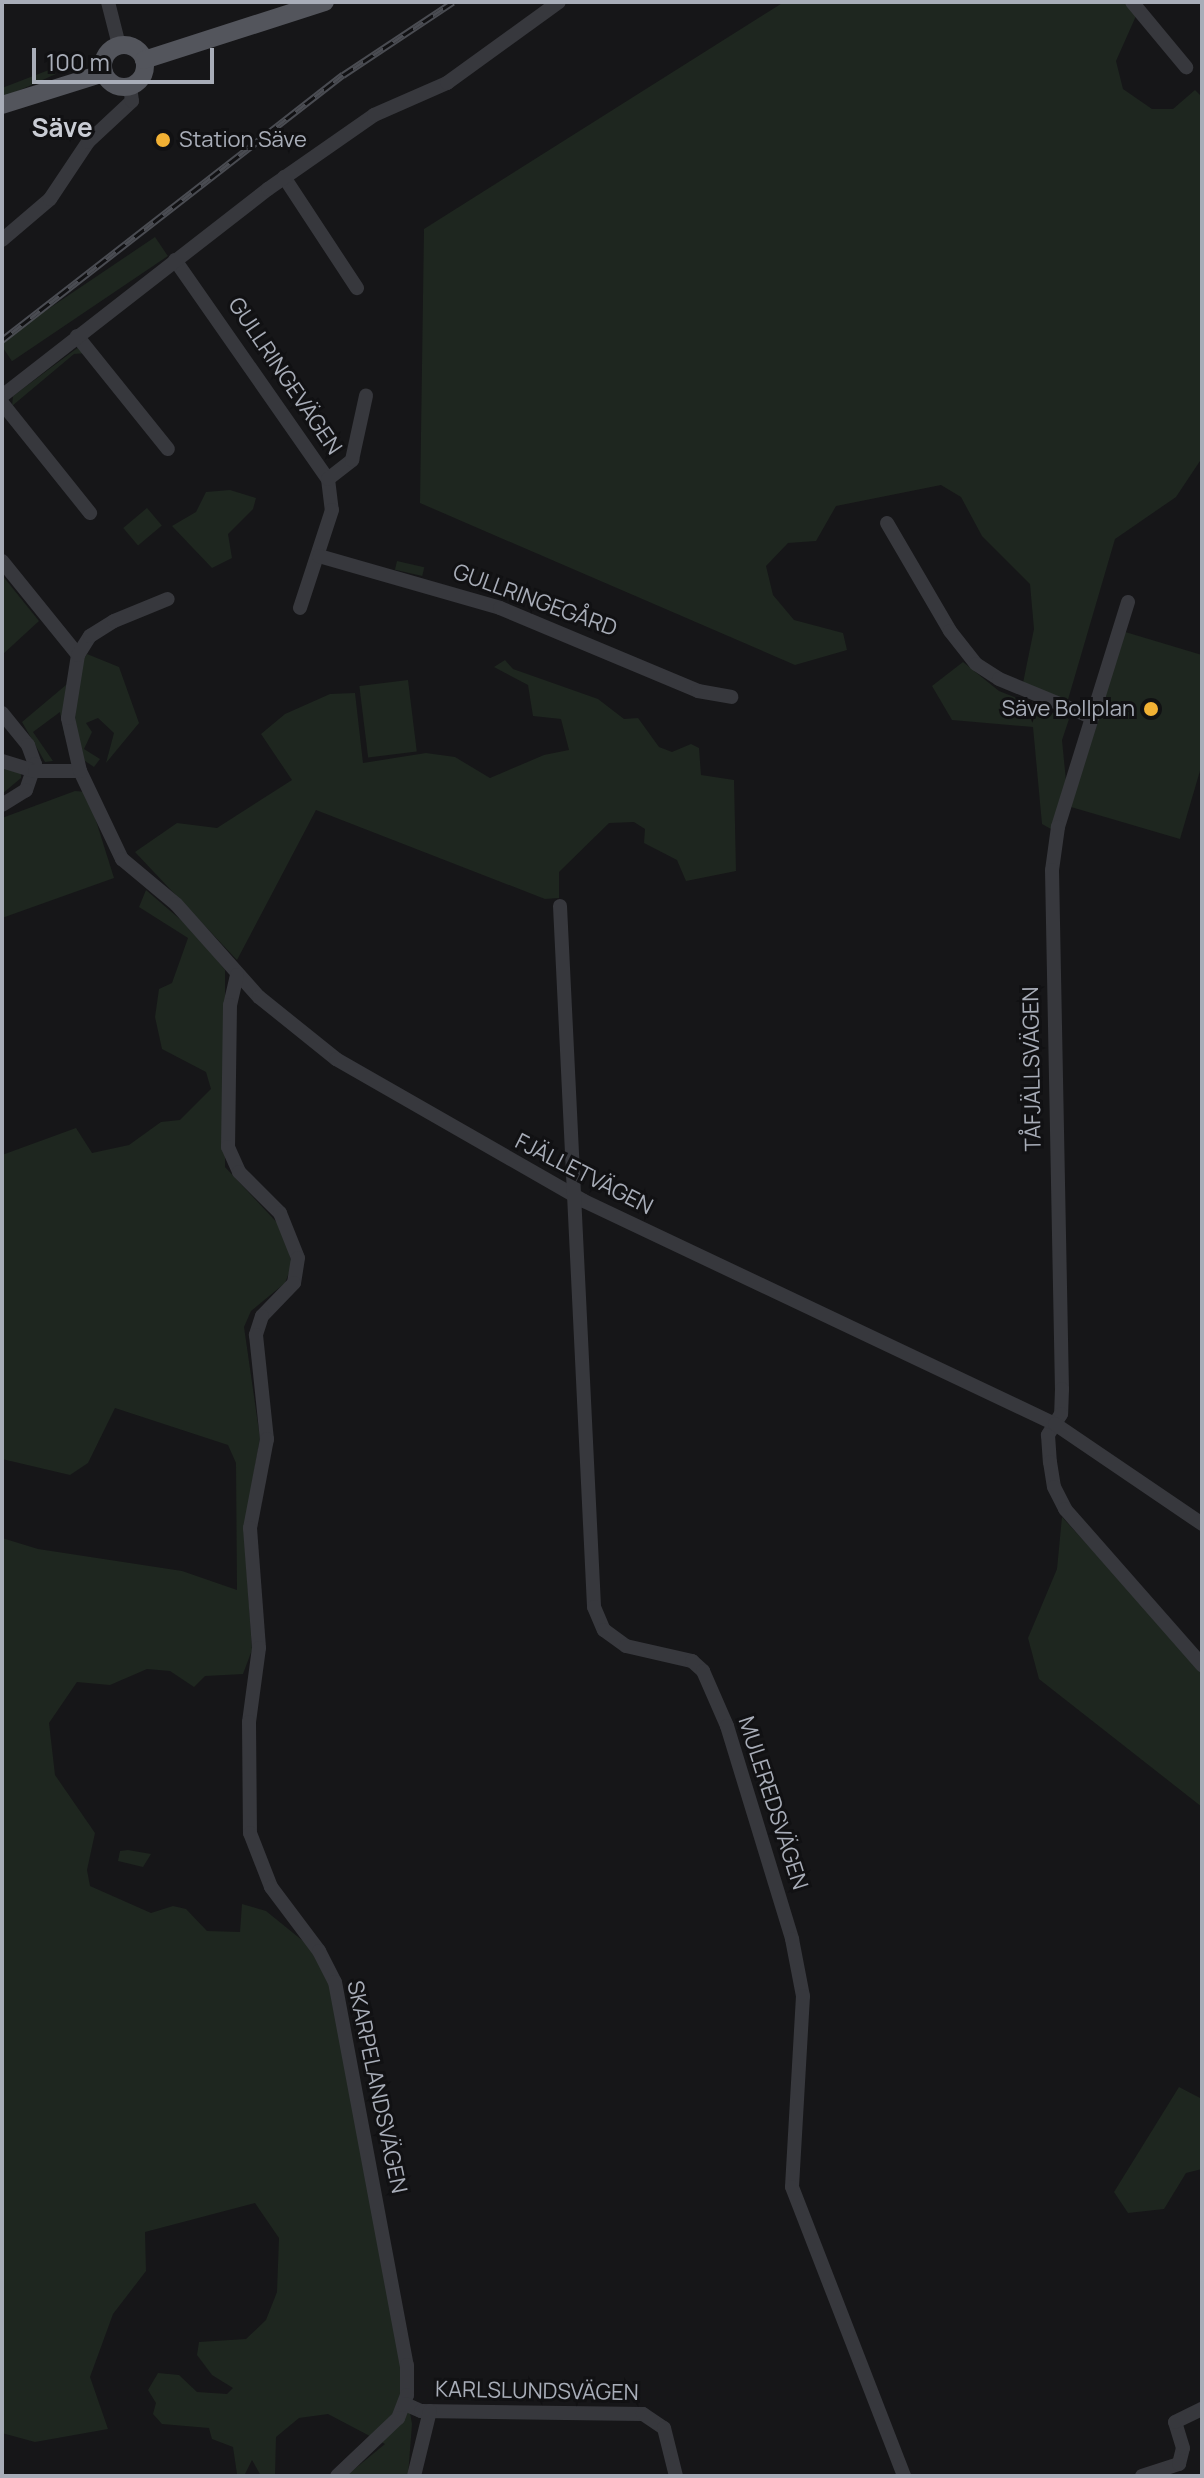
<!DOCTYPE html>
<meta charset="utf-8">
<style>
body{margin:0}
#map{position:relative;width:1204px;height:2478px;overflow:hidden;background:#161618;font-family:Manrope,sans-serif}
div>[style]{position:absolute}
.green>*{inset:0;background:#1e261f;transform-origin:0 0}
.minor>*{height:14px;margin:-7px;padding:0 7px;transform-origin:7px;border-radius:7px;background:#37383d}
.major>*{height:18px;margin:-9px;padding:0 9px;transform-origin:9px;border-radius:9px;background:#53555c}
.major>.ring{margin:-9px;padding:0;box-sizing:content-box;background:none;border:18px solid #53555c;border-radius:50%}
.rail>*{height:7px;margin-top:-3.5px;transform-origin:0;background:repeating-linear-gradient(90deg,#111113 0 12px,#4a4c52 0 24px);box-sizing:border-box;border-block:2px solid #4a4c52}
.dots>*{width:22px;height:22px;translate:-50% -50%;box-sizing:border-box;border:4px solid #111113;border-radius:50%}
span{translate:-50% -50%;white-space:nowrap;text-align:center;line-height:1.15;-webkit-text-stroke:6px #111113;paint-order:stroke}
.poi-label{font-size:22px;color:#a8adb8}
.left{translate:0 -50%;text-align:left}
.right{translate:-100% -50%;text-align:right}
.street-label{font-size:22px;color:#a8adb8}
.quarter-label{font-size:26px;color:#c9ccd4;font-weight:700}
.frame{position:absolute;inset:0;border:4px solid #a8adb8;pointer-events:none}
.scale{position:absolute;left:32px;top:48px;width:182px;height:36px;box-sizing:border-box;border:4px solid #a8adb8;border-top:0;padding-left:10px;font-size:24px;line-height:28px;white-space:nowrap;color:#a8adb8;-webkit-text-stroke:6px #111113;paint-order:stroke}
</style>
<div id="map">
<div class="green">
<i style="clip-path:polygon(784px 2px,1124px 2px,1136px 16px,1116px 61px,1123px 89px,1152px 109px,1173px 109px,1195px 90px,1202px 97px,1202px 458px,1176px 497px,1115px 539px,1067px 703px,1023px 683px,1034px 629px,1030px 584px,982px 536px,961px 497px,941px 485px,836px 506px,816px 541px,788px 543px,766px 566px,773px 595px,794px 620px,843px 633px,847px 650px,795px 665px,420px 503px,424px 229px)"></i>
<i style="clip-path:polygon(54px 68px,56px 74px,2px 98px,2px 88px)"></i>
<i style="left:155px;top:237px;width:23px;height:188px;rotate:56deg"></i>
<i style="clip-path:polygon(80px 346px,87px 353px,74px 354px,12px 406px,13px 396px)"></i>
<i style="clip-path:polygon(230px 490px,256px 498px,253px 509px,228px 534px,232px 558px,212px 568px,172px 526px,196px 512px,206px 492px)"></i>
<i style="left:147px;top:508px;width:23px;height:31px;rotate:50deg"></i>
<i style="left:397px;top:561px;width:28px;height:9px;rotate:13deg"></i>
<i style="clip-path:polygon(2px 575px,39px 621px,2px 655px)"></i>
<i style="clip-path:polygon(1122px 631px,1202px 655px,1202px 764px,1180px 839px,1071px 807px)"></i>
<i style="clip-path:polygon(87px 654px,119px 667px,139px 723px,106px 763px,114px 733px,98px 718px,86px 723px,92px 732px,84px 749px,100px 759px,94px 767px,82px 759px,74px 737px,78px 667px)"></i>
<i style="clip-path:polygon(505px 660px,513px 669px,598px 699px,624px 719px,638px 718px,659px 747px,672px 752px,691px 744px,699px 748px,701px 775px,734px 780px,736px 871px,686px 881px,677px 860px,644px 843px,645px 829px,634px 822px,609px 823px,559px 872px,559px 898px,545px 899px,316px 810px,237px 960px,135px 852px,177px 823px,217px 828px,292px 780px,261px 734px,285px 714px,330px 694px,355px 693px,363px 763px,426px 753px,455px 757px,490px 778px,544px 755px,569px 750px,561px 719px,533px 716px,528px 685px,494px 667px)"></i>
<i style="clip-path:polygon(963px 662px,999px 691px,1069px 719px,1062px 740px,1066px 781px,1051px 829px,1042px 824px,1033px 727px,952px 720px,932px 686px)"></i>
<i style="left:408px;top:680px;width:72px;height:49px;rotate:83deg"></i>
<i style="clip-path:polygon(66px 685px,65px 737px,60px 712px,33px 732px,53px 761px,45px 762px,22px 722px)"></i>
<i style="clip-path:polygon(2px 766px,21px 772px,21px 778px,2px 794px)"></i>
<i style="clip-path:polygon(75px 791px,87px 792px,114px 878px,2px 918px,2px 818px)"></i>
<i style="clip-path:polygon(146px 890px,196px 933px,225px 970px,225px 1167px,283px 1229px,292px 1265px,285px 1283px,251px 1311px,244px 1327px,260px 1438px,244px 1530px,252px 1650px,243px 1674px,205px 1676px,194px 1687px,170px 1671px,147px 1669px,110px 1685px,77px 1682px,49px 1723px,55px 1775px,95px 1833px,87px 1870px,90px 1886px,151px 1913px,173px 1906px,186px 1909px,207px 1931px,240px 1932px,242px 1904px,266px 1911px,308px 1945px,334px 1993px,412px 2424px,408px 2476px,346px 2476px,385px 2444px,328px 2414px,299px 2418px,276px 2437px,275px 2476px,261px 2476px,252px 2460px,245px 2474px,237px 2474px,233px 2447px,212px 2439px,209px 2428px,162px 2424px,153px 2414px,156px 2403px,148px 2390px,158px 2373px,179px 2375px,197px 2392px,227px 2394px,233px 2388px,212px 2375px,197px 2355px,199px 2342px,246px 2339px,266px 2320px,277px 2292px,279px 2238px,255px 2203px,145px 2232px,146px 2271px,113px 2314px,90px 2377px,108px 2429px,35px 2442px,2px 2433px,2px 1538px,38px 1549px,182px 1571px,237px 1590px,236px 1463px,228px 1445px,115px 1408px,88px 1463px,70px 1475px,2px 1459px,2px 1155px,76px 1128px,92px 1153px,129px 1145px,161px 1122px,180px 1120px,211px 1089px,206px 1072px,162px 1049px,155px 1017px,159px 989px,172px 983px,188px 938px,139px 907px)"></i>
<i style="clip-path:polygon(1062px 1517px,1202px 1670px,1202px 1807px,1039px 1679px,1028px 1638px,1057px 1569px)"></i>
<i style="clip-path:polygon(120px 1851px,128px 1850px,151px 1854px,143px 1867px,118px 1861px)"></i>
<i style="clip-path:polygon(1179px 2087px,1202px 2099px,1202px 2169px,1186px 2173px,1164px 2209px,1128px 2213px,1114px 2192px)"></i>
</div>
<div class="minor">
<i style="left:108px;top:2px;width:44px;rotate:75.7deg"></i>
<i style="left:1132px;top:2px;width:85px;rotate:50.3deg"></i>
<i style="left:284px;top:177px;width:133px;rotate:56.7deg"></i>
<i style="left:2px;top:240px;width:63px;rotate:-40.5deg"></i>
<i style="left:50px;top:199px;width:69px;rotate:-56.3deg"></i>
<i style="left:88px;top:142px;width:60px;rotate:-43deg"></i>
<i style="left:132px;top:101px;width:15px;rotate:-98deg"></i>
<i style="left:175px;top:260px;width:267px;rotate:55.1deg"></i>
<i style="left:328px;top:479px;width:31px;rotate:83deg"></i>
<i style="left:332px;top:510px;width:103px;rotate:108.1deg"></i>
<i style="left:77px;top:336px;width:145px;rotate:51.2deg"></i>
<i style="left:2px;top:396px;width:337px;rotate:-37.9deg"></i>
<i style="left:268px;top:189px;width:129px;rotate:-34.9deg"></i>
<i style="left:374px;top:115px;width:80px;rotate:-23.7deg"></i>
<i style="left:447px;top:83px;width:138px;rotate:-35.9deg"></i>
<i style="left:2px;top:403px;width:141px;rotate:51.3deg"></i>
<i style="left:328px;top:479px;width:31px;rotate:-38deg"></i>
<i style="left:352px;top:460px;width:66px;rotate:-77.7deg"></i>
<i style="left:887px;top:523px;width:125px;rotate:59.7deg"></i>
<i style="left:950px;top:631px;width:42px;rotate:51.8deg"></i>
<i style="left:976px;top:664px;width:27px;rotate:33deg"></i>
<i style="left:999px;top:679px;width:100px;rotate:22.4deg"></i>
<i style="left:319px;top:556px;width:188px;rotate:16deg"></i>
<i style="left:500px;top:608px;width:215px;rotate:22.7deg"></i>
<i style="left:698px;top:691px;width:34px;rotate:10deg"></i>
<i style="left:2px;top:561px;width:121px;rotate:51deg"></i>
<i style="left:1128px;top:602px;width:236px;rotate:107.3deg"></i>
<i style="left:1058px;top:827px;width:43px;rotate:97.9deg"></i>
<i style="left:1052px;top:870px;width:519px;rotate:88.9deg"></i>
<i style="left:1062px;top:1389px;width:25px;rotate:92deg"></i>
<i style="left:1061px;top:1414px;width:25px;rotate:122deg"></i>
<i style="left:1048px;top:1435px;width:27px;rotate:86deg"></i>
<i style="left:1050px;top:1462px;width:25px;rotate:81deg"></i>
<i style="left:1054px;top:1487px;width:25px;rotate:63deg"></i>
<i style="left:1065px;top:1509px;width:208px;rotate:48.7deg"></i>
<i style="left:2px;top:713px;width:41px;rotate:50.9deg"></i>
<i style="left:28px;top:745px;width:20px;rotate:70deg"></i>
<i style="left:35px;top:764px;width:28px;rotate:109deg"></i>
<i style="left:26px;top:790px;width:28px;rotate:148deg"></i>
<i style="left:2px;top:761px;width:34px;rotate:17deg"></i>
<i style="left:35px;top:771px;width:45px"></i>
<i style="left:80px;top:771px;width:98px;rotate:64.5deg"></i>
<i style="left:122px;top:859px;width:70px;rotate:39.8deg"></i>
<i style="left:176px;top:904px;width:125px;rotate:48.3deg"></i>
<i style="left:259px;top:997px;width:99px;rotate:38.8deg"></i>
<i style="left:336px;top:1059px;width:286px;rotate:29.8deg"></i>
<i style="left:584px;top:1201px;width:521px;rotate:25.34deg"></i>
<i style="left:1055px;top:1424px;width:178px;rotate:34.2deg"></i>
<i style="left:80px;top:771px;width:54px;rotate:-102.8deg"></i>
<i style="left:68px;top:718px;width:64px;rotate:-81deg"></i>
<i style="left:78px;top:655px;width:22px;rotate:-58deg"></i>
<i style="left:90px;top:636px;width:28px;rotate:-32deg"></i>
<i style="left:114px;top:621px;width:58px;rotate:-22.2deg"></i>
<i style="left:560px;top:906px;width:702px;rotate:87.22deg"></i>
<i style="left:594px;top:1607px;width:25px;rotate:67deg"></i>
<i style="left:604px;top:1630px;width:27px;rotate:36deg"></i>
<i style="left:626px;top:1646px;width:68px;rotate:12.8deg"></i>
<i style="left:692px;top:1661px;width:15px;rotate:42deg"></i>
<i style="left:703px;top:1671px;width:60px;rotate:66.4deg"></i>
<i style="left:727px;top:1726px;width:223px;rotate:73deg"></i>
<i style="left:792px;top:1939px;width:58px;rotate:79.1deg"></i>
<i style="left:803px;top:1996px;width:191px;rotate:93.3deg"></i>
<i style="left:792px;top:2187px;width:310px;rotate:68.8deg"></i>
<i style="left:237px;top:975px;width:31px;rotate:103deg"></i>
<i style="left:230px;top:1005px;width:142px;rotate:90.8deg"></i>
<i style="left:228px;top:1147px;width:27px;rotate:66deg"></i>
<i style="left:239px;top:1172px;width:58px;rotate:45deg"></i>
<i style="left:280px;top:1213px;width:48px;rotate:68.2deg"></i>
<i style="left:298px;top:1258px;width:25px;rotate:99deg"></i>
<i style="left:294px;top:1283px;width:46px;rotate:134.1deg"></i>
<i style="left:262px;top:1316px;width:20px;rotate:108deg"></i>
<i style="left:256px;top:1335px;width:105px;rotate:84deg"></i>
<i style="left:267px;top:1439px;width:91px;rotate:100.8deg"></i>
<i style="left:250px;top:1528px;width:120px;rotate:85.7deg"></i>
<i style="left:259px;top:1648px;width:75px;rotate:97.7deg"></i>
<i style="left:249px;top:1722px;width:111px;rotate:89.5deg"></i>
<i style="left:250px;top:1833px;width:58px;rotate:68.7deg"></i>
<i style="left:271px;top:1887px;width:80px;rotate:53.1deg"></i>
<i style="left:319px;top:1951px;width:35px;rotate:63deg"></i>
<i style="left:335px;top:1982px;width:390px;rotate:79.4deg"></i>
<i style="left:407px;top:2365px;width:30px;rotate:90deg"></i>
<i style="left:407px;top:2395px;width:25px;rotate:111deg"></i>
<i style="left:398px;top:2418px;width:84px;rotate:136.4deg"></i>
<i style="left:405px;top:2404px;width:17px;rotate:24deg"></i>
<i style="left:421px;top:2411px;width:222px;rotate:0.8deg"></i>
<i style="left:643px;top:2414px;width:25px;rotate:34deg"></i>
<i style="left:664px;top:2428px;width:49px;rotate:76deg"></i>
<i style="left:414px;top:2476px;width:67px;rotate:-76.2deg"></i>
<i style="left:1142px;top:2476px;width:39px;rotate:-18deg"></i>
<i style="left:1179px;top:2464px;width:16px;rotate:-76deg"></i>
<i style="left:1183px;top:2448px;width:27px;rotate:-107deg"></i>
<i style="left:1175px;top:2422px;width:30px;rotate:-26deg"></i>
</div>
<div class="major">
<i class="ring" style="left:103px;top:45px;width:24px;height:24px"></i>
<i style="left:144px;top:60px;width:190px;rotate:-17.8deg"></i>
<i style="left:2px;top:105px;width:107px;rotate:-17.4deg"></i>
</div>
<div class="rail">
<i style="left:2px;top:340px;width:432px;rotate:-37.9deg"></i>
<i style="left:343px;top:75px;width:132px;rotate:-33.6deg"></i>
</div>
<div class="dots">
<i style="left:163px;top:140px;background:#f2b134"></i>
<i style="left:1151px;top:709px;background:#f2b134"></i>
</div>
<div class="poi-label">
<span class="left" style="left:179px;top:140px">Station Säve</span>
<span class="right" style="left:1135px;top:709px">Säve Bollplan</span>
</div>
<div class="street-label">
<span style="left:285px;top:376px;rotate:56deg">GULLRINGEVÄGEN</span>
<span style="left:535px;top:600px;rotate:20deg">GULLRINGEGÅRD</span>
<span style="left:1032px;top:1069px;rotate:-91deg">TÅFJÄLLSVÄGEN</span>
<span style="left:584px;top:1174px;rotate:27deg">FJÄLLETVÄGEN</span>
<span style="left:773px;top:1803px;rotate:72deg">MULEREDSVÄGEN</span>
<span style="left:377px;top:2087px;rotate:78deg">SKARPELANDSVÄGEN</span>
<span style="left:537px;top:2391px;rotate:1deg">KARLSLUNDSVÄGEN</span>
</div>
<div class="quarter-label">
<span style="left:62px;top:128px">Säve</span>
</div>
<div class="frame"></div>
<div class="scale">100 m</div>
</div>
